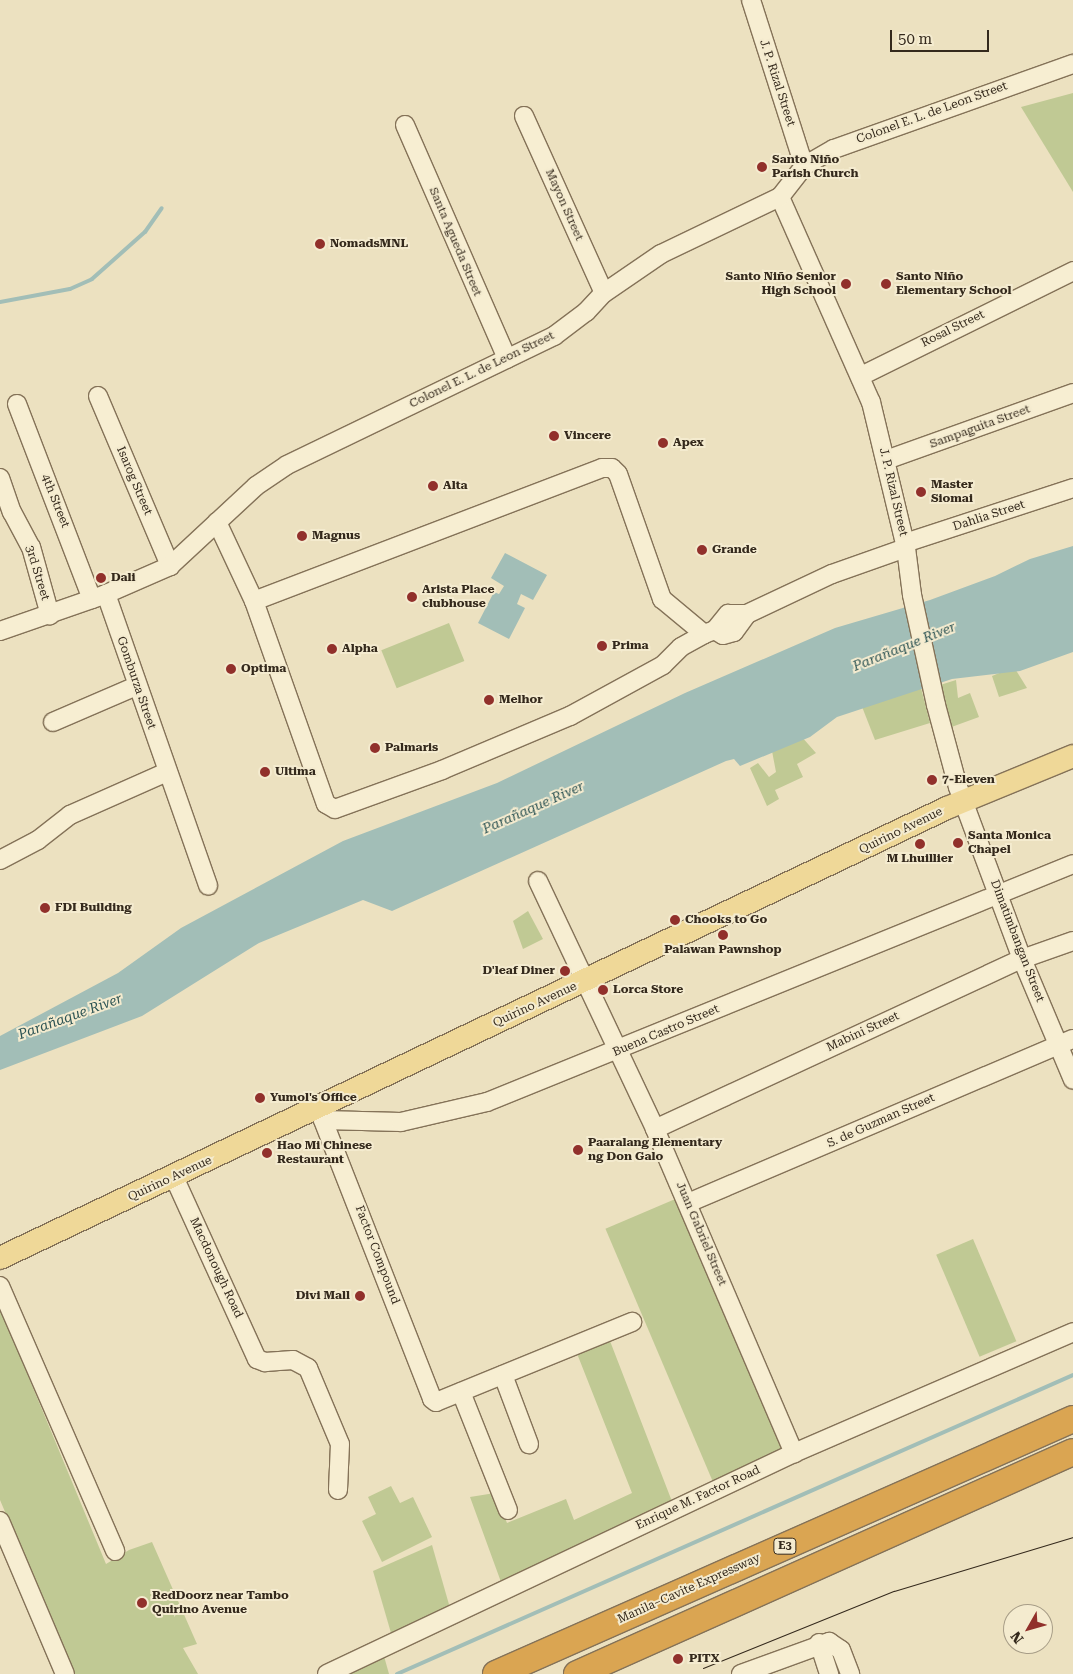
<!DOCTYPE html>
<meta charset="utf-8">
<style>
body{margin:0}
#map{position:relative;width:1073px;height:1674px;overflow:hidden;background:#ece1c0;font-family:"Roboto Serif",serif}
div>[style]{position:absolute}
.green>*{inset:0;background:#c0c994;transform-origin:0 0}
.water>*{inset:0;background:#a2beb7}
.stream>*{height:4px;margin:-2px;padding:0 2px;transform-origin:2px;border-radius:2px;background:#a2beb7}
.roads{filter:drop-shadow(1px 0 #847258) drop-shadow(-1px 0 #847258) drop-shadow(0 1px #847258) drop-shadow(0 -1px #847258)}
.minor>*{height:18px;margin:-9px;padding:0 9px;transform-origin:9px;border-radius:9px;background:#f7eed2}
.major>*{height:22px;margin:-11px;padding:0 11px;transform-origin:11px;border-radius:11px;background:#efd898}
.highway>*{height:26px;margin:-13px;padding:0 13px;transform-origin:13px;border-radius:13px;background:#daa552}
.tram>*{height:1px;margin:-0.5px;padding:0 0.5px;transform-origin:0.5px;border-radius:0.5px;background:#34291c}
.dots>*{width:14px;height:14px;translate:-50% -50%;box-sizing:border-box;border:2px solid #f4ebcf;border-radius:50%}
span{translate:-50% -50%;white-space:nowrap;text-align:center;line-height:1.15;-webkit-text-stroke:4px #f4ebcf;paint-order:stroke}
.shield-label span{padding:1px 4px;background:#f4ebcf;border:1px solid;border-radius:4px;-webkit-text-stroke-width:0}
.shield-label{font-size:11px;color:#34291c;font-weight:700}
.street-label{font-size:12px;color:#34291c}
.poi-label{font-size:12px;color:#34291c;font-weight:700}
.left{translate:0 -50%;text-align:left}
.right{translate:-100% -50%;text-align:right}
.water-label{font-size:14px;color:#2c5353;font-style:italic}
.north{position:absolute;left:1003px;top:1604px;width:50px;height:50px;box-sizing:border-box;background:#f4ebcf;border:1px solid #a79d87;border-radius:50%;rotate:232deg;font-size:14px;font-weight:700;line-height:20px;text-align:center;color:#34291c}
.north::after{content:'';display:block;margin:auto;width:18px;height:22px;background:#91302b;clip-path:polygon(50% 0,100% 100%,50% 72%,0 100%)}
.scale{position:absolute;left:890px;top:30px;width:99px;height:22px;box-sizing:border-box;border:2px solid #34291c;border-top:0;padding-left:6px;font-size:15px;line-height:18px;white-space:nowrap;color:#34291c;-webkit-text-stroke:4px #f4ebcf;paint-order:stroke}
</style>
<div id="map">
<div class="green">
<i style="clip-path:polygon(1073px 93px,1073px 192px,1021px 107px)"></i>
<i style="left:449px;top:623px;width:41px;height:73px;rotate:68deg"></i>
<i style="clip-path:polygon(1014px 667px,1027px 688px,999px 697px,992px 676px)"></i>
<i style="clip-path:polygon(956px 680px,958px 698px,970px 693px,979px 717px,946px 729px,937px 686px)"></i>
<i style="clip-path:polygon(921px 688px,930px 723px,875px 740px,859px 699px)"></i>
<i style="clip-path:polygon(801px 736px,816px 753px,797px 764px,803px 777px,775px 790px,779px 799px,767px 806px,750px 768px,758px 763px,769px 777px,776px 772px,772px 751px)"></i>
<i style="clip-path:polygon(528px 911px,543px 939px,523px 949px,513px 921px)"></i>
<i style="left:680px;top:1197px;width:275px;height:81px;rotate:67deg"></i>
<i style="left:973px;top:1239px;width:111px;height:40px;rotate:67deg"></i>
<i style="clip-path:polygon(0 1308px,106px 1564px,129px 1550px,152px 1542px,197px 1644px,183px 1648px,198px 1674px,74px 1674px,0 1500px)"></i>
<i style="clip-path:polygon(610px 1341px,673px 1504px,501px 1582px,470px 1497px,495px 1493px,507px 1523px,566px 1499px,574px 1520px,632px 1493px,576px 1351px)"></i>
<i style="clip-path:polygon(391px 1486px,400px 1503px,413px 1497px,432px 1537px,382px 1562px,362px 1521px,376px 1514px,368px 1497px)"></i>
<i style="clip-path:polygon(432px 1545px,450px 1608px,391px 1633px,373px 1571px)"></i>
<i style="clip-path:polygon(382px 1649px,389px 1674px,328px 1674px)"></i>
</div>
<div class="water">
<i style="clip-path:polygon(1073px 546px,1073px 652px,1020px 671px,952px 679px,837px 717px,810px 737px,740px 766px,734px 759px,726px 761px,392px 911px,363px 900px,259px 943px,142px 1016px,0 1070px,0 1036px,118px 973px,181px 928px,343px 841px,497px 783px,685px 693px,835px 628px,930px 600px,995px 576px,1030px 559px)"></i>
<i style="clip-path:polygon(505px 553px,547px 575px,533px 600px,521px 594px,517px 604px,525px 608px,509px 639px,478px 623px,494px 592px,499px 594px,504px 586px,491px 578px)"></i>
</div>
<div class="stream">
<i style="left:0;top:302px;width:71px;rotate:-10.5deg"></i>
<i style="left:70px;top:289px;width:24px;rotate:-24deg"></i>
<i style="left:92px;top:279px;width:71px;rotate:-41.6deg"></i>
<i style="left:145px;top:232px;width:29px;rotate:-55deg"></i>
<i style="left:397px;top:1674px;width:739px;rotate:-23.86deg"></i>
</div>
<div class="roads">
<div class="minor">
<i style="left:751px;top:0;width:174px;rotate:72.3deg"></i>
<i style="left:524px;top:116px;width:194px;rotate:65.7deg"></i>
<i style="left:405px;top:125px;width:255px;rotate:66.4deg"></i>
<i style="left:780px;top:197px;width:224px;rotate:66.1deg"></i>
<i style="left:871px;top:402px;width:150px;rotate:76.5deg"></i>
<i style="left:906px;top:548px;width:47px;rotate:82.7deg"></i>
<i style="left:912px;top:595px;width:113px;rotate:77.7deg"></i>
<i style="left:936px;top:705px;width:85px;rotate:75deg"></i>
<i style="left:958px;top:787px;width:184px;rotate:69.6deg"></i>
<i style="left:1022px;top:959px;width:131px;rotate:67.1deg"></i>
<i style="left:861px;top:376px;width:237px;rotate:-26.3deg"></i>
<i style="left:98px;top:396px;width:185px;rotate:67deg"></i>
<i style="left:17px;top:404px;width:209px;rotate:69deg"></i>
<i style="left:886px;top:460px;width:199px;rotate:-19.7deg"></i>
<i style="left:0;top:478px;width:36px;rotate:71deg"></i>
<i style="left:12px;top:512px;width:40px;rotate:62deg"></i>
<i style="left:31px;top:547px;width:71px;rotate:74.4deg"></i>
<i style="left:217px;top:522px;width:87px;rotate:64.9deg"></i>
<i style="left:254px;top:601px;width:215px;rotate:70.5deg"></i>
<i style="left:326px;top:804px;width:10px;rotate:29deg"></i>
<i style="left:335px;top:809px;width:114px;rotate:-20deg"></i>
<i style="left:442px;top:770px;width:139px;rotate:-22.9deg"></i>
<i style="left:570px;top:716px;width:106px;rotate:-28.7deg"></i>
<i style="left:663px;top:665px;width:25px;rotate:-45deg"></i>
<i style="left:681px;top:647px;width:26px;rotate:-29deg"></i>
<i style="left:704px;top:634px;width:12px;rotate:-20deg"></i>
<i style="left:715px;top:630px;width:9px;rotate:32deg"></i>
<i style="left:723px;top:635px;width:11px;rotate:-15deg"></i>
<i style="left:734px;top:632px;width:22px;rotate:-54deg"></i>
<i style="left:905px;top:543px;width:177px;rotate:-18.1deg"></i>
<i style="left:106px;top:594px;width:309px;rotate:70.7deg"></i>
<i style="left:254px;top:601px;width:373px;rotate:-20.9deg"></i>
<i style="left:602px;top:468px;width:10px"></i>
<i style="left:612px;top:468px;width:8px;rotate:45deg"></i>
<i style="left:618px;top:474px;width:133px;rotate:70.6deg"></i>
<i style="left:662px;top:599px;width:55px;rotate:39.8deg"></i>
<i style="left:715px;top:630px;width:21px;rotate:-51deg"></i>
<i style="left:728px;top:614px;width:19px"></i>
<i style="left:747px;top:614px;width:94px;rotate:-25.2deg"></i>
<i style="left:832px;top:574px;width:78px;rotate:-19.4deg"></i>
<i style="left:0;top:631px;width:112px;rotate:-19.2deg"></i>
<i style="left:106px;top:594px;width:70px;rotate:-23.6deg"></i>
<i style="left:170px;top:566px;width:117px;rotate:-42.9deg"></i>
<i style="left:256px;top:486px;width:37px;rotate:-34deg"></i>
<i style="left:287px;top:465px;width:297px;rotate:-25.8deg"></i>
<i style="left:554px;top:336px;width:40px;rotate:-37deg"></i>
<i style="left:586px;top:312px;width:26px;rotate:-47deg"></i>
<i style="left:604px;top:293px;width:69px;rotate:-34.4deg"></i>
<i style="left:661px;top:254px;width:132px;rotate:-25.6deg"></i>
<i style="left:780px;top:197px;width:39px;rotate:-52deg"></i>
<i style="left:804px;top:166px;width:34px;rotate:-30deg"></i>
<i style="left:834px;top:149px;width:254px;rotate:-19.6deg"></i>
<i style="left:53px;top:722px;width:90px;rotate:-23.4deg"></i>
<i style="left:0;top:860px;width:43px;rotate:-27.8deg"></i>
<i style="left:38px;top:840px;width:41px;rotate:-38deg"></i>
<i style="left:70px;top:815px;width:106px;rotate:-23.9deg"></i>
<i style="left:538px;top:881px;width:274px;rotate:64.7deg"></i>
<i style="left:655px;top:1129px;width:353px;rotate:66.8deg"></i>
<i style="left:319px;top:1110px;width:310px;rotate:68.6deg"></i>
<i style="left:432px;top:1399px;width:5px;rotate:37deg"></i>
<i style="left:436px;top:1402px;width:212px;rotate:-22.2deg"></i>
<i style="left:323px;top:1120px;width:78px;rotate:1.5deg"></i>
<i style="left:401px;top:1122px;width:88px;rotate:-13.1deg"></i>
<i style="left:487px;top:1102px;width:632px;rotate:-22.1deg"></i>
<i style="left:655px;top:1129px;width:404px;rotate:-24.9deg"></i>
<i style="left:1022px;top:959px;width:54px;rotate:-19.4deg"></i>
<i style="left:174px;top:1177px;width:200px;rotate:65.5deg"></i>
<i style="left:257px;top:1359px;width:9px;rotate:21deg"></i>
<i style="left:265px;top:1362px;width:28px;rotate:-4deg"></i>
<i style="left:293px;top:1360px;width:17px;rotate:28deg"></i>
<i style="left:308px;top:1368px;width:82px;rotate:67.2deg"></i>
<i style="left:340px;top:1444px;width:46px;rotate:92.5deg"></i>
<i style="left:688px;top:1203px;width:418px;rotate:-23.1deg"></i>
<i style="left:0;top:1286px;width:289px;rotate:66.5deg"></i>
<i style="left:503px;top:1375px;width:74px;rotate:69.4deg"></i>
<i style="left:461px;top:1392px;width:127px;rotate:68.3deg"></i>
<i style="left:0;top:1521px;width:166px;rotate:67deg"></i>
<i style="left:819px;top:1643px;width:33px;rotate:72deg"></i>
<i style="left:327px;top:1674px;width:517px;rotate:-25.33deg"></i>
<i style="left:794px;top:1453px;width:304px;rotate:-23.4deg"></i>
<i style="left:741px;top:1674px;width:94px;rotate:-20deg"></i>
<i style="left:829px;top:1642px;width:14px;rotate:34deg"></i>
<i style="left:841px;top:1650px;width:26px;rotate:69deg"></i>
</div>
<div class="major">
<i style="left:0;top:1258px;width:1048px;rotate:-25.42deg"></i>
<i style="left:947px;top:808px;width:136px;rotate:-22.4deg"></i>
</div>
<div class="highway">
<i style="left:496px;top:1674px;width:631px;rotate:-23.84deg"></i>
<i style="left:577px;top:1674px;width:543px;rotate:-24.11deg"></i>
</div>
</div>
<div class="tram">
<i style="left:703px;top:1668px;width:206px;rotate:-22deg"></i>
<i style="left:894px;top:1591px;width:187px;rotate:-16.8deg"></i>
</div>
<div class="dots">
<i style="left:762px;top:167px;background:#91302b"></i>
<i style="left:320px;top:244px;background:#91302b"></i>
<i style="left:846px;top:284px;background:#91302b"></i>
<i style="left:886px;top:284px;background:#91302b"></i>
<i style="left:554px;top:436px;background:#91302b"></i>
<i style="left:663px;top:443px;background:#91302b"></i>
<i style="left:433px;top:486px;background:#91302b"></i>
<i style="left:921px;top:492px;background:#91302b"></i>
<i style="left:302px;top:536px;background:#91302b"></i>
<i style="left:702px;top:550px;background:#91302b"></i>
<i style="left:101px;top:578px;background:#91302b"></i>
<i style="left:412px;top:597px;background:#91302b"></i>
<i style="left:602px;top:646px;background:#91302b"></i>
<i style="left:332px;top:649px;background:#91302b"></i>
<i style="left:231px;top:669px;background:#91302b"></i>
<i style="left:489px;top:700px;background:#91302b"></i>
<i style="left:375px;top:748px;background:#91302b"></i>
<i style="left:265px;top:772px;background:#91302b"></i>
<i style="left:932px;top:780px;background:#91302b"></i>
<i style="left:958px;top:843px;background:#91302b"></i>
<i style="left:920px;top:844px;background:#91302b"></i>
<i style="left:45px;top:908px;background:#91302b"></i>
<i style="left:675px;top:920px;background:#91302b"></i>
<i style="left:723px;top:935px;background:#91302b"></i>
<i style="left:565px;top:971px;background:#91302b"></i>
<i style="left:603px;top:990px;background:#91302b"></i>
<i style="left:260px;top:1098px;background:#91302b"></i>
<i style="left:578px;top:1150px;background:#91302b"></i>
<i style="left:267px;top:1153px;background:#91302b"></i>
<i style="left:360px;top:1296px;background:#91302b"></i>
<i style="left:142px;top:1603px;background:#91302b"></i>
<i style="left:678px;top:1659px;background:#91302b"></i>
</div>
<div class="shield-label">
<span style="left:785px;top:1546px">E3</span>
</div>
<div class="street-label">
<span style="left:777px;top:83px;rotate:72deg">J. P. Rizal Street</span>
<span style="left:932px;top:113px;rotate:-20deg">Colonel E. L. de Leon Street</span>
<span style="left:564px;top:205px;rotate:66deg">Mayon Street</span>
<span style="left:455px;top:242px;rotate:67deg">Santa Agueda Street</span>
<span style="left:953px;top:329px;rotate:-26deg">Rosal Street</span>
<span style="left:482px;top:370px;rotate:-26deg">Colonel E. L. de Leon Street</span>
<span style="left:980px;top:427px;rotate:-20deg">Sampaguita Street</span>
<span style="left:134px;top:481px;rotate:67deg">Isarog Street</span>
<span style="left:893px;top:492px;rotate:77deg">J. P. Rizal Street</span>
<span style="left:55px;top:501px;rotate:68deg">4th Street</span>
<span style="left:989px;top:516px;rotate:-18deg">Dahlia Street</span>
<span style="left:37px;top:573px;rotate:73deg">3rd Street</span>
<span style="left:136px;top:683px;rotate:71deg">Gomburza Street</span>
<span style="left:901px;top:831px;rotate:-26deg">Quirino Avenue</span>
<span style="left:1017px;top:941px;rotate:69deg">Dimatimbangan Street</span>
<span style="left:535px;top:1005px;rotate:-25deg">Quirino Avenue</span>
<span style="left:666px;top:1031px;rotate:-23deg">Buena Castro Street</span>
<span style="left:863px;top:1032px;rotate:-25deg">Mabini Street</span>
<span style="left:881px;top:1121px;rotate:-24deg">S. de Guzman Street</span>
<span style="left:170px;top:1179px;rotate:-25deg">Quirino Avenue</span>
<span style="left:701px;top:1234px;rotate:67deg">Juan Gabriel Street</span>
<span style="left:377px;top:1255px;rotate:69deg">Factor Compound</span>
<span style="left:216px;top:1268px;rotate:65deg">Macdonough Road</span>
<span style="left:698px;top:1498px;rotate:-25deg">Enrique M. Factor Road</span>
<span style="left:689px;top:1589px;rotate:-24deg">Manila–Cavite Expressway</span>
</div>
<div class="poi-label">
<span class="left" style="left:772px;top:167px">Santo Niño<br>Parish Church</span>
<span class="left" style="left:330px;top:244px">NomadsMNL</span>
<span class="right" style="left:836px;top:284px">Santo Niño Senior<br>High School</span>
<span class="left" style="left:896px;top:284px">Santo Niño<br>Elementary School</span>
<span class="left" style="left:564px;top:436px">Vincere</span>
<span class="left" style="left:673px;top:443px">Apex</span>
<span class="left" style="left:931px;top:492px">Master<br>Siomai</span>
<span class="left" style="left:443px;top:486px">Alta</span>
<span class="left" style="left:312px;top:536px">Magnus</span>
<span class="left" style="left:712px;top:550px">Grande</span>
<span class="left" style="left:111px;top:578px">Dali</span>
<span class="left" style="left:422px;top:597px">Arista Place<br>clubhouse</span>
<span class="left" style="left:612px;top:646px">Prima</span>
<span class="left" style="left:342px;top:649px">Alpha</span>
<span class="left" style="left:241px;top:669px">Optima</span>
<span class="left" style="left:499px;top:700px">Melhor</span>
<span class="left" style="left:385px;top:748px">Palmaris</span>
<span class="left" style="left:275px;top:772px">Ultima</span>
<span class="left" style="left:942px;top:780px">7-Eleven</span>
<span class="left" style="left:968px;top:843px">Santa Monica<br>Chapel</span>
<span style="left:920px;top:859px">M Lhuillier</span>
<span class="left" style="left:55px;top:908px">FDI Building</span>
<span class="left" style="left:685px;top:920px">Chooks to Go</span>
<span style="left:723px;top:950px">Palawan Pawnshop</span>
<span class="right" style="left:555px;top:971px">D'leaf Diner</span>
<span class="left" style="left:613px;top:990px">Lorca Store</span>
<span class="left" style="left:270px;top:1098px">Yumol's Office</span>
<span class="left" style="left:588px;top:1150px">Paaralang Elementary<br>ng Don Galo</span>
<span class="left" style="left:277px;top:1153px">Hao Mi Chinese<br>Restaurant</span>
<span class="right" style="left:350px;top:1296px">Divi Mall</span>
<span class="left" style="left:152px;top:1603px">RedDoorz near Tambo<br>Quirino Avenue</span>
<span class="left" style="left:689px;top:1659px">PITX</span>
</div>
<div class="water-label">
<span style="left:904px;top:646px;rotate:-22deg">Parañaque River</span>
<span style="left:533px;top:807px;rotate:-24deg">Parañaque River</span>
<span style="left:70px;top:1016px;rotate:-20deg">Parañaque River</span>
</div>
<div class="north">N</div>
<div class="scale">50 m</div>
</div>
